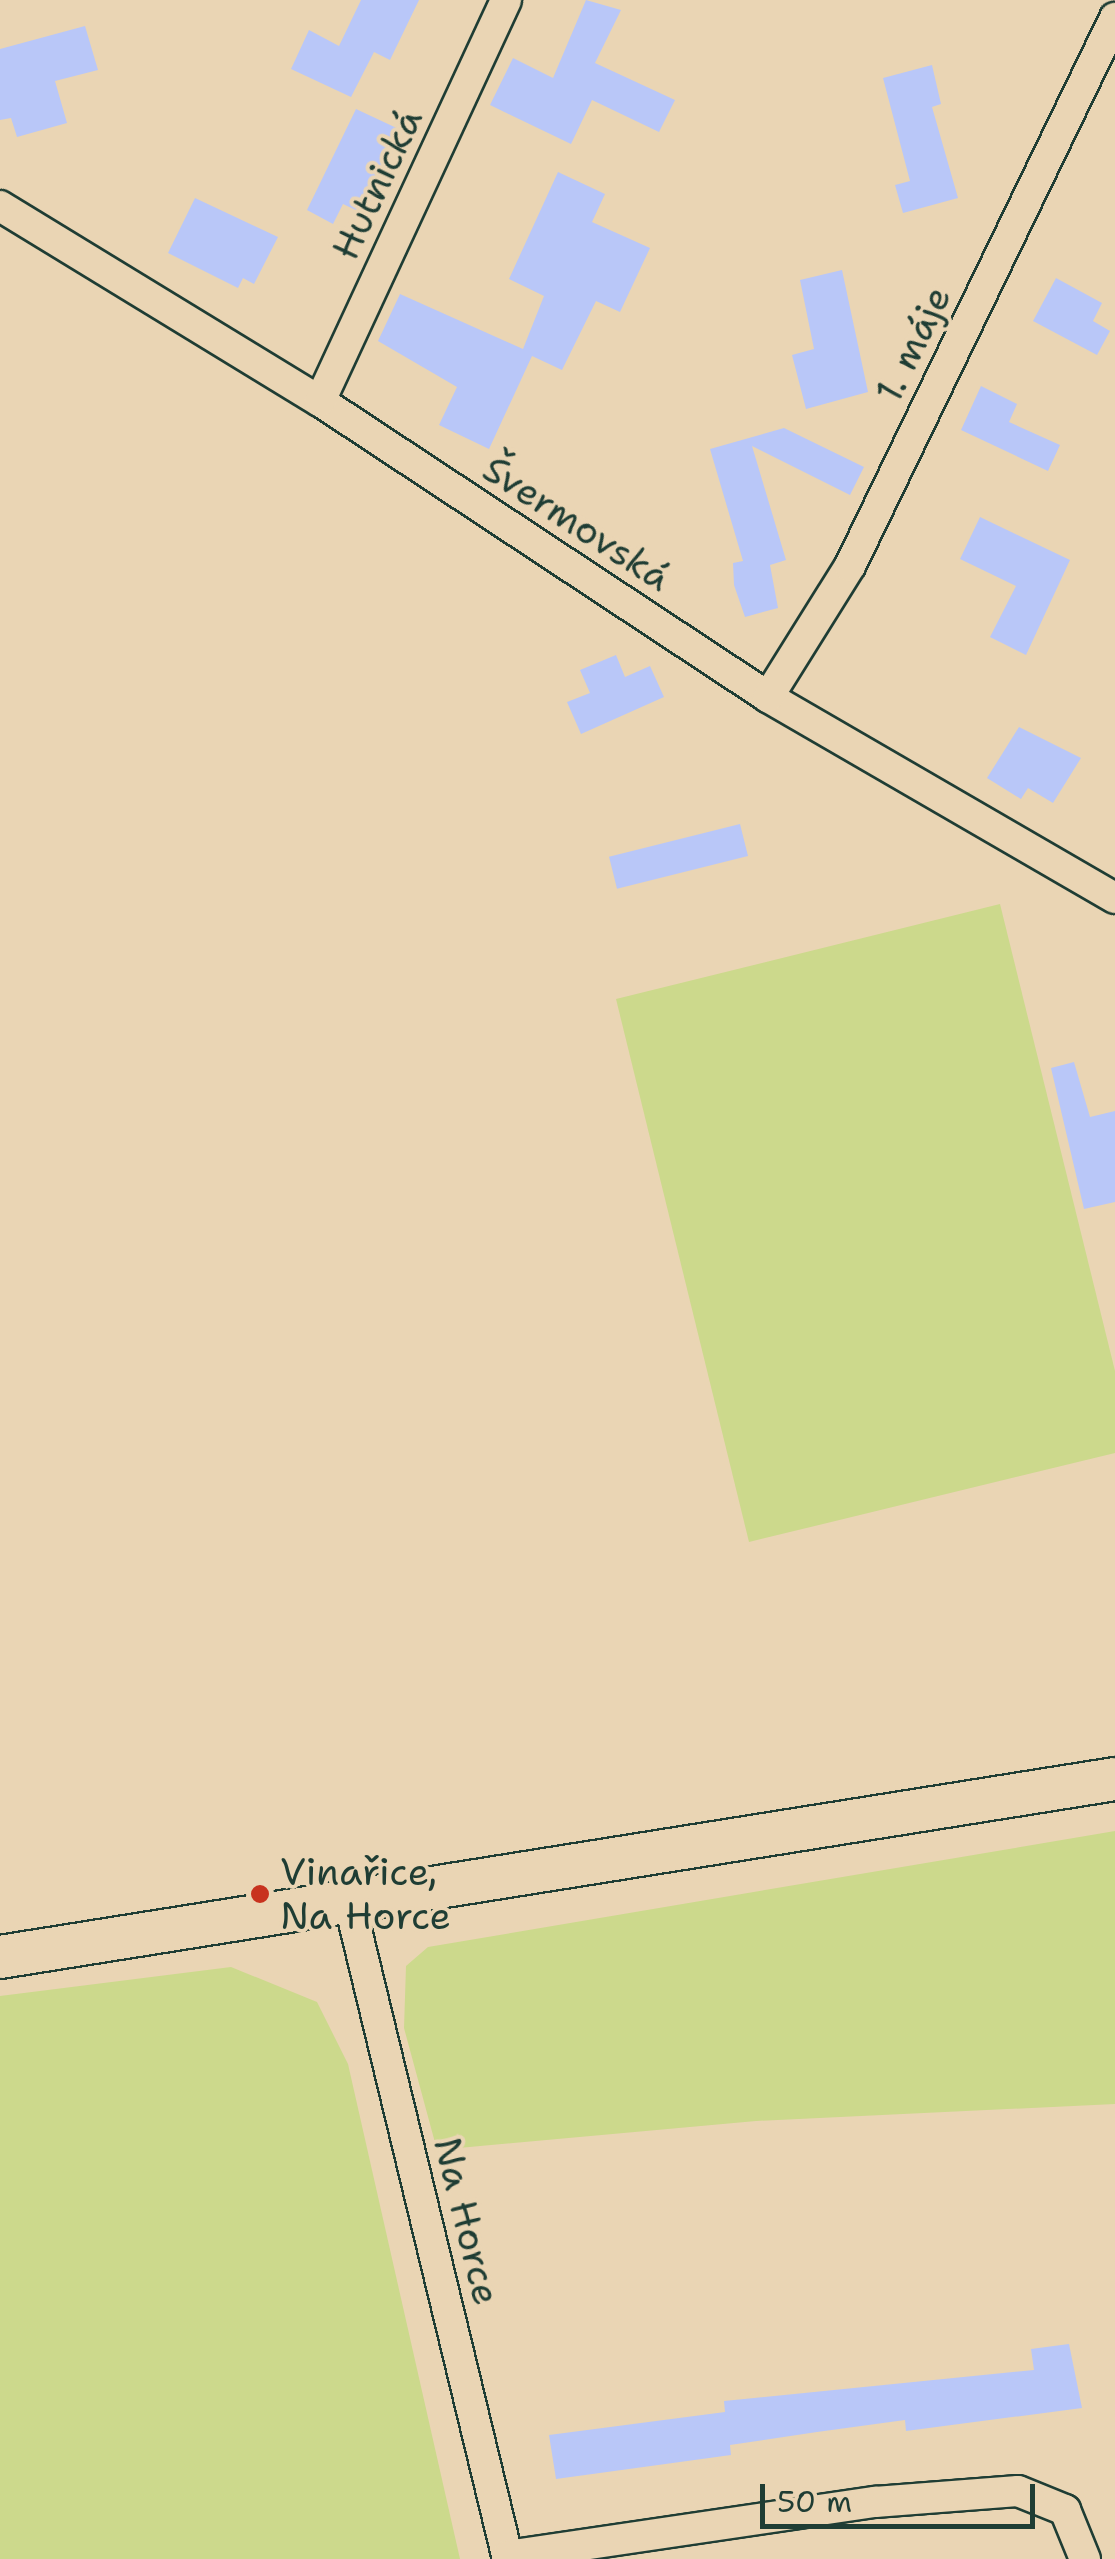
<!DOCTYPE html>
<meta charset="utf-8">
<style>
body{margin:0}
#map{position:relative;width:1115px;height:2559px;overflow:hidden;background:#ead5b4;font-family:"Shantell Sans",sans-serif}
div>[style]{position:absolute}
.green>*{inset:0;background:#ccd98c}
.building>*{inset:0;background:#b9c7f8;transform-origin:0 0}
.roads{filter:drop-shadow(2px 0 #1f3d34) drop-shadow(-2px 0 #1f3d34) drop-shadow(0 2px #1f3d34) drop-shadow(0 -2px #1f3d34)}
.street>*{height:30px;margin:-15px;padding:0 15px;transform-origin:15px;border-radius:15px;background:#ead5b4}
.secondary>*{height:42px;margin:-21px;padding:0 21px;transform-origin:21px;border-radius:21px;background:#ead5b4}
.dots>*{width:28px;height:28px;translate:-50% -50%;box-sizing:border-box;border:5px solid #ead5b4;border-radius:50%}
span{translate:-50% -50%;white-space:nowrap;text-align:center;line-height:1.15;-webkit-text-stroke:8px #ead5b4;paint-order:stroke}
.street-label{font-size:38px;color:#1f3d34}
.poi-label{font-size:38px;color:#1f3d34}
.left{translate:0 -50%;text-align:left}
.scale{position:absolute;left:760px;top:2484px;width:275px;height:45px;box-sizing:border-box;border:5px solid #1f3d34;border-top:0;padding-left:12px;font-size:30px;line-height:35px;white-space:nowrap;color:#1f3d34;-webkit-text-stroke:8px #ead5b4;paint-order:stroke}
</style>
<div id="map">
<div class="green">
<i style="clip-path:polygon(1000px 904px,1115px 1371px,1115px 1453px,749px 1542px,616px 999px)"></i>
<i style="clip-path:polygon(1115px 1831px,1115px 2104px,756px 2121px,437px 2150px,404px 2028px,406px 1966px,428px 1947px)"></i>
<i style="clip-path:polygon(231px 1967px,317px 2002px,348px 2064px,460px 2559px,0 2559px,0 1996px)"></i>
</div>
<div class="building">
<i style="clip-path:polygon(361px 0,419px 0,390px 60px,374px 52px,351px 97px,291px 69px,309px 30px,339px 46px)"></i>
<i style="clip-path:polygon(586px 0,621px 10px,595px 63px,675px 100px,659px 132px,592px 100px,571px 144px,490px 105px,513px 58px,553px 78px)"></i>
<i style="clip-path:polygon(85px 26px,98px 70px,55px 81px,67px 123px,17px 137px,11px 118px,0 120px,0 49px)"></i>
<i style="clip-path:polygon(932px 65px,941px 104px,932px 107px,958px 198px,903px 213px,895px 185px,910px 181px,883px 78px)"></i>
<i style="clip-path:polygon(356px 109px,403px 131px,364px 214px,343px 204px,333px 224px,307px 210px)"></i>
<i style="clip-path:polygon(558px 172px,605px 194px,592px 222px,650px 248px,620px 312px,596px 301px,562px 370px,532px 356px,489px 449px,439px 425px,457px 387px,378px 341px,400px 294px,523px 349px,544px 296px,509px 279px)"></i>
<i style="clip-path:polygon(195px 198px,278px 237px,254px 284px,243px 278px,238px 288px,168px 253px)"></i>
<i style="clip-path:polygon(842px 270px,868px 392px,806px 409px,792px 355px,814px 349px,800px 280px)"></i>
<i style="clip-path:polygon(1056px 278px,1102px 303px,1093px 321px,1110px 331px,1097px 355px,1033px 321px)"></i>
<i style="clip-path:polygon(981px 386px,1017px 404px,1009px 422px,1060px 445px,1048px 471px,961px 430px)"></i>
<i style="clip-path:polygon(784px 428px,864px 467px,850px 495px,752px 446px,786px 560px,770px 565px,778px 608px,745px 617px,734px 585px,733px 563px,743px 561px,710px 449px)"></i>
<i style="clip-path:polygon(980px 517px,1070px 560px,1026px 655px,990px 637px,1016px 586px,960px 559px)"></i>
<i style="clip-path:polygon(616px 655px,625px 677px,650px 666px,664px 697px,581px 734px,567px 702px,590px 693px,580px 670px)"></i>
<i style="clip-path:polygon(1019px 727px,1081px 758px,1053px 803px,1028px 788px,1021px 799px,987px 778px)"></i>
<i style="left:740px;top:824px;width:33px;height:135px;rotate:76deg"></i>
<i style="clip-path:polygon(1074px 1062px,1090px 1117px,1115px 1111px,1115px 1202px,1084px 1209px,1051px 1068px)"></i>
<i style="clip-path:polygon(1069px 2344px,1082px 2408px,906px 2431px,905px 2420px,817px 2432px,730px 2445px,731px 2455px,556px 2479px,549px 2435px,725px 2412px,724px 2401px,1034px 2370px,1031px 2349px)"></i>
</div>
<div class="roads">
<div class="street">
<i style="left:0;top:206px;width:375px;rotate:31.4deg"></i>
<i style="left:320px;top:401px;width:537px;rotate:33.45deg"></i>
<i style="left:768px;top:697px;width:401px;rotate:30.1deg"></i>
<i style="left:320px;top:401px;width:442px;rotate:-65.1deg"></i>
<i style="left:768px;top:697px;width:155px;rotate:-58deg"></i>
<i style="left:850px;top:566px;width:609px;rotate:-64.19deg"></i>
<i style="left:350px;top:1905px;width:673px;rotate:76.42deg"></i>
<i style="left:508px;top:2556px;width:371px;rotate:-8.4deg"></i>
<i style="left:875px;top:2502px;width:143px;rotate:-4.4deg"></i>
<i style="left:1018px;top:2491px;width:51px;rotate:22deg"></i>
<i style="left:1065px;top:2510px;width:53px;rotate:67.8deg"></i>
</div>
<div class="secondary">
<i style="left:0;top:1957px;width:1129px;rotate:-9.07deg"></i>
</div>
</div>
<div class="dots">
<i style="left:260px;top:1894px;background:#c8321e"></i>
</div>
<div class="street-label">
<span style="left:377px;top:184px;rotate:-65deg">Hutnická</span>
<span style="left:913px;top:344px;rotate:-64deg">1. máje</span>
<span style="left:577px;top:523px;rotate:33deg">Švermovská</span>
<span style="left:467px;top:2221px;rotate:76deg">Na Horce</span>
</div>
<div class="poi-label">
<span class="left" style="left:280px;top:1894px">Vinařice,<br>Na Horce</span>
</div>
<div class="scale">50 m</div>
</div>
